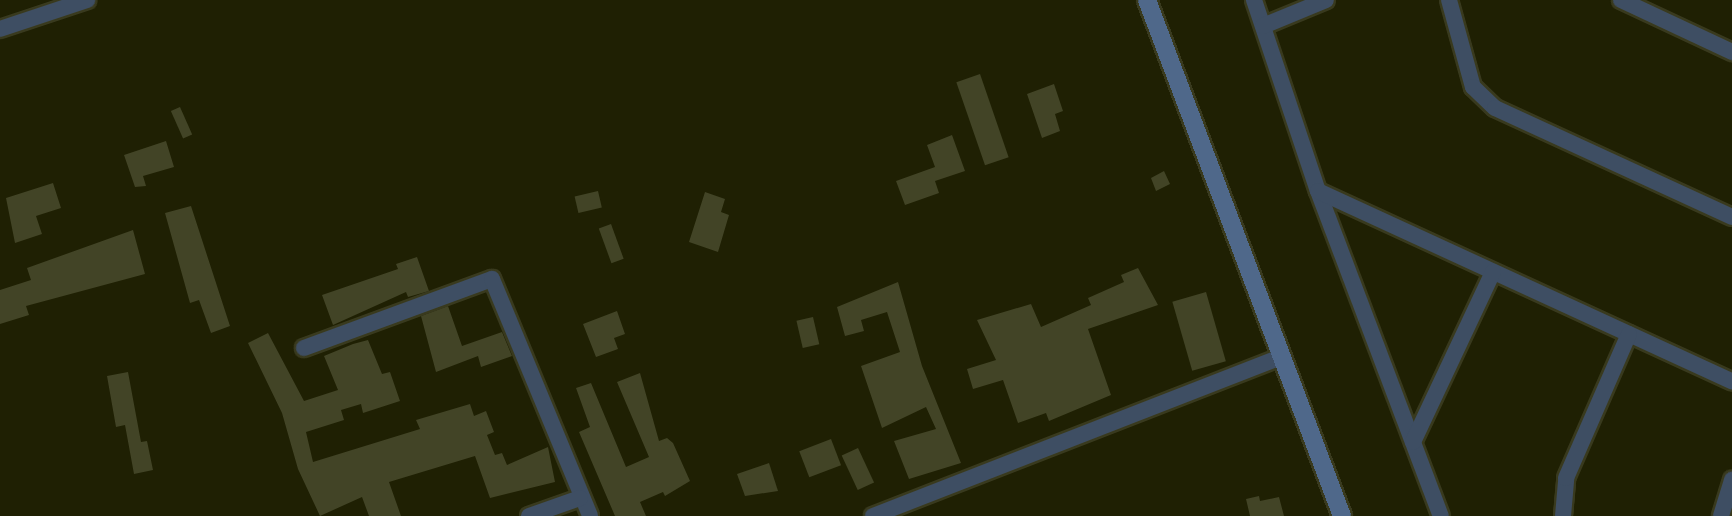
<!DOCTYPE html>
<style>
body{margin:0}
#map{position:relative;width:1732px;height:516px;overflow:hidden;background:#1f2003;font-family:"Work Sans",sans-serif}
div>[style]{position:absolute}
.building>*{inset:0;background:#424426;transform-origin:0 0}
.roads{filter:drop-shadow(2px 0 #393a1e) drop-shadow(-2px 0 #393a1e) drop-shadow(0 2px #393a1e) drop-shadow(0 -2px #393a1e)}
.street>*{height:16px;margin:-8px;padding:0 8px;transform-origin:8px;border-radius:8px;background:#3e4e63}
.secondary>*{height:18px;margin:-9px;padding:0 9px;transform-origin:9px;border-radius:9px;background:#4f688a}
span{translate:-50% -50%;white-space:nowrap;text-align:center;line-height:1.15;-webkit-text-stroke:6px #1f2003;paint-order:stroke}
</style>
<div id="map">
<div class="building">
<i style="left:980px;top:74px;width:88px;height:25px;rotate:71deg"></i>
<i style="clip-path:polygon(1054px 84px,1063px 111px,1055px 114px,1060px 131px,1042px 138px,1027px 94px)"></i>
<i style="left:180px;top:107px;width:30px;height:10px;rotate:66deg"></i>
<i style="clip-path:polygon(952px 135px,965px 171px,935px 181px,939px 193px,905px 205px,896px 181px,935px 167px,927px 145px)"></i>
<i style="clip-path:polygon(166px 141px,174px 167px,143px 176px,146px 186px,135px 187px,124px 155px)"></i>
<i style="clip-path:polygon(1164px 171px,1170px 184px,1156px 191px,1151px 178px)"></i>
<i style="clip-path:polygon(53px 183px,61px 208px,36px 216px,42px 234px,15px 243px,6px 198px)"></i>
<i style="left:598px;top:191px;width:17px;height:24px;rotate:77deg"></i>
<i style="clip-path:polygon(705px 192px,725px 199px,721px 212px,729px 215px,718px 252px,689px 242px)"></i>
<i style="clip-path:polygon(191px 206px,230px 326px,211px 333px,199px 300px,190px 303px,165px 213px)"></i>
<i style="left:611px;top:224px;width:37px;height:13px;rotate:70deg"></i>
<i style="clip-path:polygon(133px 230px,145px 274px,26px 306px,29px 315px,0 324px,0 290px,31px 280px,27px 268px)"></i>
<i style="clip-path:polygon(417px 257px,429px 291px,408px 297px,406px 292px,333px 325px,322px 295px,398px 269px,396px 264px)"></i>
<i style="clip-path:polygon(1138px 268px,1158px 305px,1088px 329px,1111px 395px,1049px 421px,1046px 413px,1018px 423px,1003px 380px,973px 389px,967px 369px,996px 360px,977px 320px,1031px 304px,1041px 327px,1091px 305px,1088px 298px,1124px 282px,1121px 275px)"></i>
<i style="clip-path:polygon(898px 282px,922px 366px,961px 463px,909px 479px,894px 441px,936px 429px,926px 407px,882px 428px,861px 366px,900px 352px,887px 312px,861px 320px,864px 331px,845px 336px,837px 307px)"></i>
<i style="left:1206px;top:292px;width:72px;height:35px;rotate:74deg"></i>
<i style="clip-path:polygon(448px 306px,462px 346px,502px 332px,512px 356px,481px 367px,478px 356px,436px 372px,421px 316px)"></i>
<i style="clip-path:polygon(617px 311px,625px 334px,614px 338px,618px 349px,596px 357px,583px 324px)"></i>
<i style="left:813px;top:317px;width:28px;height:17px;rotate:77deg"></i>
<i style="clip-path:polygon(268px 333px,304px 401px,338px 390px,324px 356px,353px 344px,368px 340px,382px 374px,390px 372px,400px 401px,363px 413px,361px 404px,341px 410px,344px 420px,306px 432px,313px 462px,420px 429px,416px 420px,470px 404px,474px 416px,486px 411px,494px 432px,487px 435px,495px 455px,502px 453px,507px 465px,548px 447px,555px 482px,490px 498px,475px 456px,389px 482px,401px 516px,369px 516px,362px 497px,320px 516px,298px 469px,282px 413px,248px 343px)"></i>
<i style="clip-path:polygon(128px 372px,141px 442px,147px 441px,153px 470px,134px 474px,125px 425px,116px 427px,107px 376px)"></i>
<i style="clip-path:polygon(640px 373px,659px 441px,667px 438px,673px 443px,690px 481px,665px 496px,663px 492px,640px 502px,646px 516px,615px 516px,579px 432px,590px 427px,576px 388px,591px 383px,626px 467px,649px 457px,617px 382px)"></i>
<i style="left:831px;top:439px;width:28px;height:34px;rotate:69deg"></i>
<i style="left:858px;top:448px;width:38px;height:18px;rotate:65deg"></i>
<i style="clip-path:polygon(769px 463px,778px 491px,745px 496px,737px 474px)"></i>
<i style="clip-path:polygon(1259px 496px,1260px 501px,1279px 497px,1284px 516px,1250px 516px,1246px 499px)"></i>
</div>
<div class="roads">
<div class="street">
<i style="left:1254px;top:0;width:201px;rotate:71.5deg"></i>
<i style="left:1318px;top:191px;width:347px;rotate:69.3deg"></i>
<i style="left:1449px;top:0;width:90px;rotate:74.6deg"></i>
<i style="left:1473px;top:87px;width:30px;rotate:44deg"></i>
<i style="left:1495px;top:108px;width:261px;rotate:24.7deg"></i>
<i style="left:1621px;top:0;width:123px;rotate:25.1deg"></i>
<i style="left:1263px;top:26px;width:68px;rotate:-22.4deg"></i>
<i style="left:0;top:29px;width:92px;rotate:-18.4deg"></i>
<i style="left:1318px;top:191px;width:456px;rotate:24.7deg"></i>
<i style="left:304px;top:348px;width:200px;rotate:-20.2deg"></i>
<i style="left:492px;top:279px;width:256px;rotate:67.5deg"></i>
<i style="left:1413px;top:442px;width:188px;rotate:-64.8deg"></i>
<i style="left:529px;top:516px;width:54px;rotate:-19.4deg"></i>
<i style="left:873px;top:516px;width:436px;rotate:-21.3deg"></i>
<i style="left:1563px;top:516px;width:38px;rotate:-85deg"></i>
<i style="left:1566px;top:478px;width:157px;rotate:-66.4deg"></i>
<i style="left:1721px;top:516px;width:38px;rotate:-73deg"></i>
</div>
<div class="secondary">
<i style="left:1147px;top:0;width:552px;rotate:69.3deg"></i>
</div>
</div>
</div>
